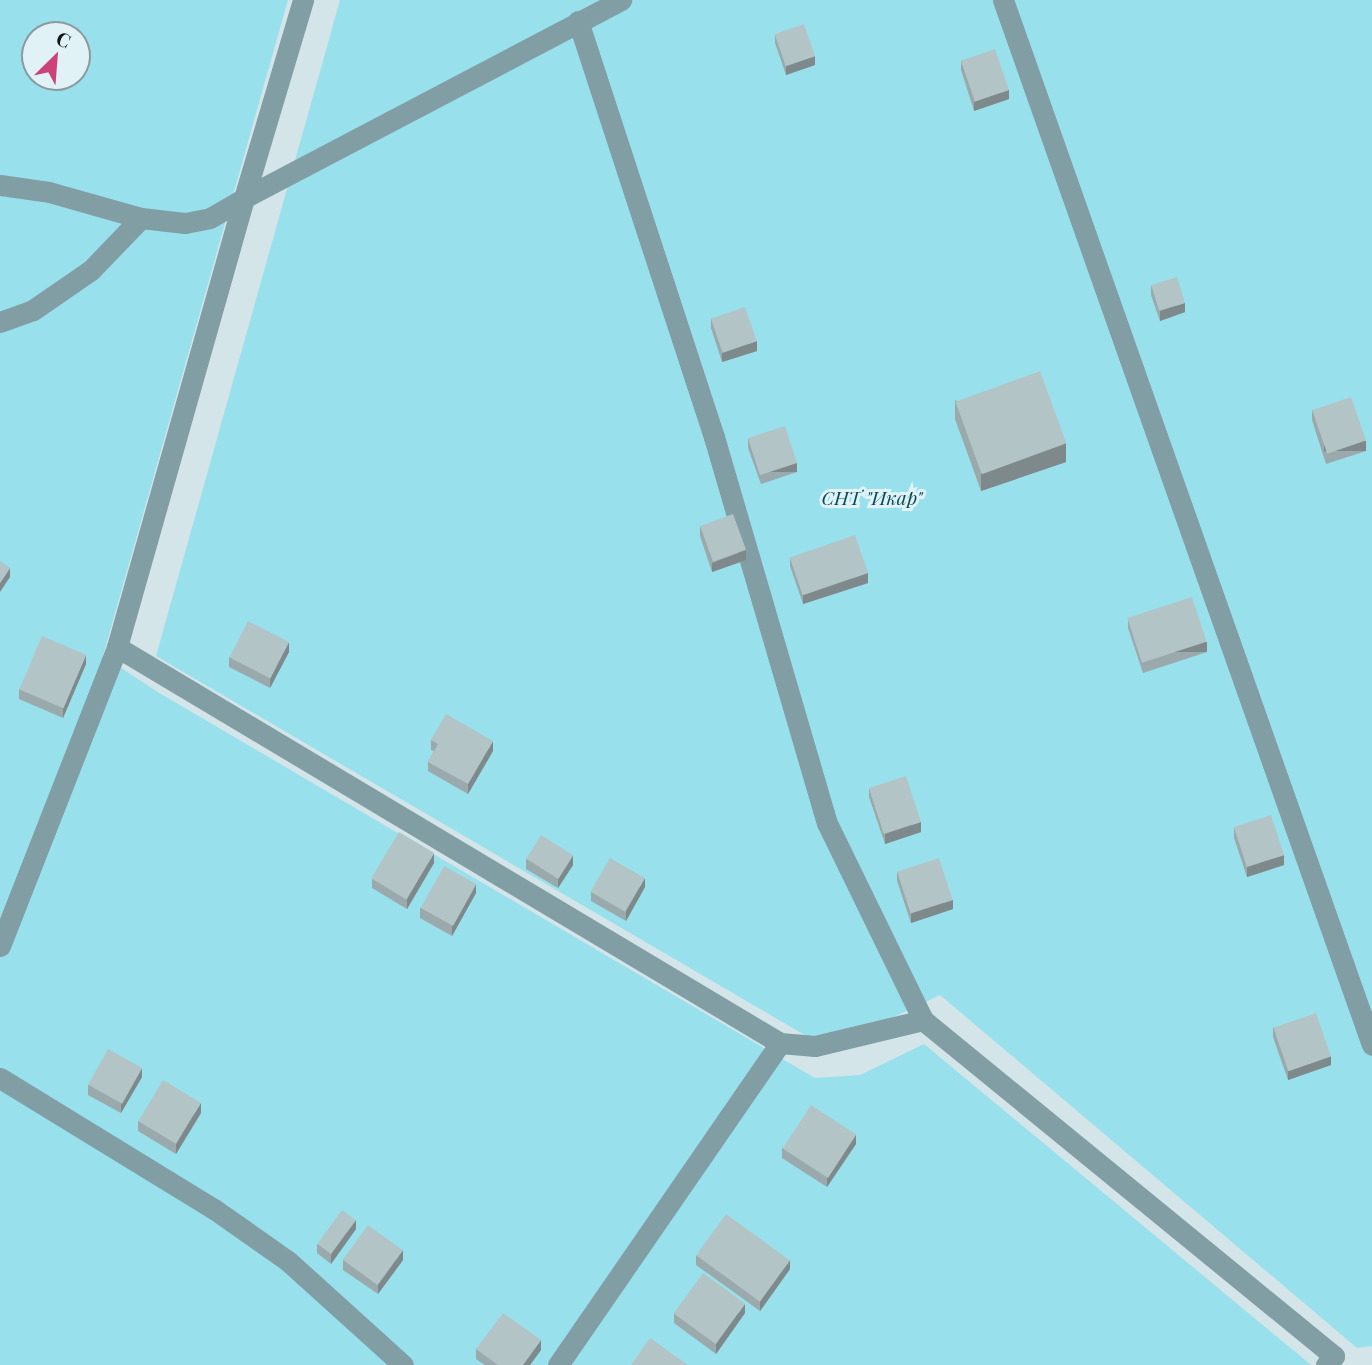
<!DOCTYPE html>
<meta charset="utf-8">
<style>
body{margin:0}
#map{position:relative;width:1372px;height:1365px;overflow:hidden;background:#d3e5e8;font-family:"Playfair Display",serif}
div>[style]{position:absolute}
.green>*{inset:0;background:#99e0ed}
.minor>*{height:21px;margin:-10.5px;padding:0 10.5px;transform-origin:10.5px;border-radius:10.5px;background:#809ea4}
.wall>*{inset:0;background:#9aa9ab}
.shaded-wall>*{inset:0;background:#7d898b;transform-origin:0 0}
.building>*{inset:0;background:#b3c4c7;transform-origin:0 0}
span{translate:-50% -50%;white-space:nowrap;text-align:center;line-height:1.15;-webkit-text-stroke:6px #e0f2f5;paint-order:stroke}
.park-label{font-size:19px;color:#054d56;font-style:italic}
.north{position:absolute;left:21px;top:21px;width:70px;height:70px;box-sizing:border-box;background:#e0f2f5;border:2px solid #8c9a9c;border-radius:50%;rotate:25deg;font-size:19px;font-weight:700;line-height:28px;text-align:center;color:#0f1516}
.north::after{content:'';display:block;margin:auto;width:24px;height:32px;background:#cc4279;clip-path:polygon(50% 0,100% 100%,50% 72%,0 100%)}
</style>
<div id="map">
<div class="green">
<i style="clip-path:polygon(evenodd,0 0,288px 0,103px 656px,156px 691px,815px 1078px,860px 1075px,924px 1044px,1311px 1365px,0 1365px,0 0,35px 35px,77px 35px,77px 77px,35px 77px,35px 35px)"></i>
<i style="clip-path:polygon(340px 0,1372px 0,1372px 1346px,1357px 1348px,940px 995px,875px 1026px,808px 1037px,156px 656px)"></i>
</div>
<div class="minor">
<i style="left:1003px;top:0;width:1108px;rotate:70.55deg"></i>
<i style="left:578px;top:21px;width:438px;rotate:71.9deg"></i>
<i style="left:714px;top:437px;width:402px;rotate:73.7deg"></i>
<i style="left:827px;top:823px;width:219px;rotate:64deg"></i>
<i style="left:923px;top:1020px;width:531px;rotate:39.27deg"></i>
<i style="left:1334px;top:1356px;width:12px;rotate:132deg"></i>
<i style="left:0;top:185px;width:49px;rotate:8.1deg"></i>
<i style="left:49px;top:192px;width:96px;rotate:15.8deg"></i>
<i style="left:0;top:322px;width:35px;rotate:-20deg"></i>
<i style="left:33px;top:310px;width:70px;rotate:-34.6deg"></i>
<i style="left:91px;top:270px;width:72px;rotate:-46.1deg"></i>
<i style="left:141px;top:218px;width:44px;rotate:6.5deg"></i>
<i style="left:185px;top:223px;width:25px;rotate:-11deg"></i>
<i style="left:210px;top:218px;width:39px;rotate:-30deg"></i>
<i style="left:244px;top:198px;width:207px;rotate:-73.4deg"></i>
<i style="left:117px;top:647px;width:772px;rotate:30.85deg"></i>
<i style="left:0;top:946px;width:321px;rotate:-68.6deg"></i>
<i style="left:117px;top:647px;width:467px;rotate:-74.2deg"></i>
<i style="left:244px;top:198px;width:426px;rotate:-27.7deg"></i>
<i style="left:0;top:1078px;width:251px;rotate:31.5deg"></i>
<i style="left:214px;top:1209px;width:90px;rotate:35.1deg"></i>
<i style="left:288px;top:1261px;width:155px;rotate:42.1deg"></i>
<i style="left:558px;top:1365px;width:391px;rotate:-55.4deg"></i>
<i style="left:780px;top:1043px;width:35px;rotate:5deg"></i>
<i style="left:815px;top:1046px;width:111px;rotate:-13.5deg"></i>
</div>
<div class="wall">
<i style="clip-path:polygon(775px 34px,815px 65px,786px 75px,775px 43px)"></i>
<i style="clip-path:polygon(961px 60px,1009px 99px,974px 111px,961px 70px)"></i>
<i style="clip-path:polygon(1151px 285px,1185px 312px,1160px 321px,1151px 295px)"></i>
<i style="clip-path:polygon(711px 318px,757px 351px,722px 362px,711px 328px)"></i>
<i style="clip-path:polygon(955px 400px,1066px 462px,981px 491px,955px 419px)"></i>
<i style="clip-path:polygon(1312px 410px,1366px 451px,1326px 464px,1312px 420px)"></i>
<i style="clip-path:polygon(748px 438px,797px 472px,761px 484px,748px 448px)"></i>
<i style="clip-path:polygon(700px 526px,746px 560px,712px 572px,700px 536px)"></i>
<i style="clip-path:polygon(790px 557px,868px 583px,803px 604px,790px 566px)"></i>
<i style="clip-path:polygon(1128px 619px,1207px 652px,1143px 673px,1128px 628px)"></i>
<i style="clip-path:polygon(289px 652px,270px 688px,229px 667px,229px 657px)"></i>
<i style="clip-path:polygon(86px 664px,63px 718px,19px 699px,19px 689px)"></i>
<i style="clip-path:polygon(431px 740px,493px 751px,468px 794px,428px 771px,428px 762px,434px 751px,431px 750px)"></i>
<i style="clip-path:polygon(869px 788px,921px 832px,885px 844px,869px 797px)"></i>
<i style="clip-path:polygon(1234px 828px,1284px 865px,1247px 877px,1234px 838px)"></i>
<i style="clip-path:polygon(526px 859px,573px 865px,558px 888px,526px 869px)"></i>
<i style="clip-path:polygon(434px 863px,407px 909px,372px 888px,372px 879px)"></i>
<i style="clip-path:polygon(897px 872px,953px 909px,911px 923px,897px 881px)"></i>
<i style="clip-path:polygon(645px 887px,626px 921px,591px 901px,591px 892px)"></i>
<i style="clip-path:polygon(476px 893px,452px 936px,420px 918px,420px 908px)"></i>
<i style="clip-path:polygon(1273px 1027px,1331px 1065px,1288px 1080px,1273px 1037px)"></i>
<i style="clip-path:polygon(142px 1077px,121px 1113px,88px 1095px,88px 1085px)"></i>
<i style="clip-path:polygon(201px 1113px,176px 1154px,138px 1131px,138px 1121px)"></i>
<i style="clip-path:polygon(856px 1144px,827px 1187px,782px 1158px,782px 1148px)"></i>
<i style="clip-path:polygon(356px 1229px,331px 1264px,317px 1253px,317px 1244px)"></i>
<i style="clip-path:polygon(696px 1255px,790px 1269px,760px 1311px,696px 1265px)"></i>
<i style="clip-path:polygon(343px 1260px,403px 1260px,378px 1294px,343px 1270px)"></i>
<i style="clip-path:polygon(745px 1313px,716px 1354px,674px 1323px,674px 1314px)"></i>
<i style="clip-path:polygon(476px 1349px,541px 1350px,530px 1365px,485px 1365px,476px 1359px)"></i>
</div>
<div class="shaded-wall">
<i style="clip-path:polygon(815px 56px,815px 65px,786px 75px,786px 65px)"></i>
<i style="clip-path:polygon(1009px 90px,1009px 99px,974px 111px,974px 102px)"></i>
<i style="clip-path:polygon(1185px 303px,1185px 312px,1160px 321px,1160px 311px)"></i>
<i style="clip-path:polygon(757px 341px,757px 351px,722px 362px,722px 353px)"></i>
<i style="left:1366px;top:441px;width:10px;height:42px;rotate:90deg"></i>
<i style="clip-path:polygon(1066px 443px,1066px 462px,981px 491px,981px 473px)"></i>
<i style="left:797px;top:463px;width:9px;height:38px;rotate:90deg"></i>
<i style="clip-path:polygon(746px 550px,746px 560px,712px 572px,712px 563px)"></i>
<i style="clip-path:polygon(10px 568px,10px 577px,0 592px,0 583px)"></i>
<i style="clip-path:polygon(868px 573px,868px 583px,803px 604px,803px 595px)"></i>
<i style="clip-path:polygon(289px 642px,289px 652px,270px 688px,270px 678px)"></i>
<i style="left:1207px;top:642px;width:10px;height:67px;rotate:90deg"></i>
<i style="clip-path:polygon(86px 655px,86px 664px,63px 718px,63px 708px)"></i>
<i style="clip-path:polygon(493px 741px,493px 751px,468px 794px,468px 784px)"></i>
<i style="clip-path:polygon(921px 822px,921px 832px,885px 844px,885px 834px)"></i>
<i style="clip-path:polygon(434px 853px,434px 863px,407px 909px,407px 899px)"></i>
<i style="clip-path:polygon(573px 855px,573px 865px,558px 888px,558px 878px)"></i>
<i style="clip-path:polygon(1284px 855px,1284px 865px,1247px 877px,1247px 867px)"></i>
<i style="clip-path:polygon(645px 878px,645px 887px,626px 921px,626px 911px)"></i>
<i style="clip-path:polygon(476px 884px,476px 893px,452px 936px,452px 926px)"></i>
<i style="clip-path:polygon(953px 900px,953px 909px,911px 923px,911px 913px)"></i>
<i style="clip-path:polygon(1331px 1056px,1331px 1065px,1288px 1080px,1288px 1070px)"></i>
<i style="clip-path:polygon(142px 1068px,142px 1077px,121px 1113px,121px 1104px)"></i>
<i style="clip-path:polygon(201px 1103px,201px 1113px,176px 1154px,176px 1144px)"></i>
<i style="clip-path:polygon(856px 1134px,856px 1144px,827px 1187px,827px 1178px)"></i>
<i style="clip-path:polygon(356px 1220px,356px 1229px,331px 1264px,331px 1254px)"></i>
<i style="clip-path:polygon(403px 1250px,403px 1260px,378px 1294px,378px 1285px)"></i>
<i style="clip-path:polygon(790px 1260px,790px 1269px,760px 1311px,760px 1301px)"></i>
<i style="clip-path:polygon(745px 1304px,745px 1313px,716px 1354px,716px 1344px)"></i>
<i style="clip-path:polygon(541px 1340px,541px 1350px,530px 1365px,523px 1365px)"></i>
</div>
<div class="building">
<i style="left:804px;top:24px;width:34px;height:31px;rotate:71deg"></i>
<i style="left:995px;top:49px;width:43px;height:36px;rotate:71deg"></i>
<i style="left:1177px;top:277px;width:27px;height:27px;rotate:73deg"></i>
<i style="left:745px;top:307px;width:36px;height:36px;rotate:71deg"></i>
<i style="left:1040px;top:371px;width:77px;height:90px;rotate:70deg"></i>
<i style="left:1351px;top:397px;width:46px;height:41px;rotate:71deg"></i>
<i style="left:785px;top:426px;width:39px;height:39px;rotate:72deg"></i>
<i style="left:733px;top:514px;width:38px;height:35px;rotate:70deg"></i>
<i style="left:855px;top:535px;width:40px;height:69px;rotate:71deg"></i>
<i style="clip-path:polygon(0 561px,10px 568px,0 583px)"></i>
<i style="left:1192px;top:597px;width:47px;height:68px;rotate:72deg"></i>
<i style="left:248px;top:621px;width:46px;height:41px;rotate:27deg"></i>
<i style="left:42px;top:636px;width:48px;height:58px;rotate:23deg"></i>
<i style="clip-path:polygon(446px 714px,493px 741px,468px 784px,428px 762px,438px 744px,431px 740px)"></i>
<i style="left:906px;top:776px;width:48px;height:39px;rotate:72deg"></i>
<i style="left:1271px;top:815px;width:42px;height:39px;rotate:72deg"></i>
<i style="left:399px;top:832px;width:41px;height:54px;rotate:31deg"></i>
<i style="left:541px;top:835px;width:38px;height:28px;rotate:32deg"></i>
<i style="left:610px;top:858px;width:40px;height:39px;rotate:30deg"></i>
<i style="left:939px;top:858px;width:44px;height:44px;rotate:72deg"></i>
<i style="left:444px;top:866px;width:37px;height:48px;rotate:29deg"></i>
<i style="left:1316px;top:1013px;width:46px;height:45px;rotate:71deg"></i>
<i style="left:108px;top:1049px;width:39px;height:41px;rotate:29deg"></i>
<i style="left:163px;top:1080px;width:44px;height:48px;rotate:31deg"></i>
<i style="left:811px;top:1105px;width:54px;height:52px;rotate:33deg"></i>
<i style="left:342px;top:1210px;width:17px;height:42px;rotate:36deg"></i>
<i style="left:726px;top:1214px;width:79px;height:51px;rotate:36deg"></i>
<i style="left:368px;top:1225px;width:43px;height:43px;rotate:36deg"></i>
<i style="left:703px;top:1273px;width:52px;height:50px;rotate:36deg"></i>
<i style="clip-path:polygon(503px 1313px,541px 1340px,523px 1365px,498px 1365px,476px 1349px)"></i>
<i style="clip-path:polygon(650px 1338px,688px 1365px,631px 1365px)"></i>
</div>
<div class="park-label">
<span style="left:872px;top:498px">СНТ "Икар"</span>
</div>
<div class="north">С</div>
</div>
